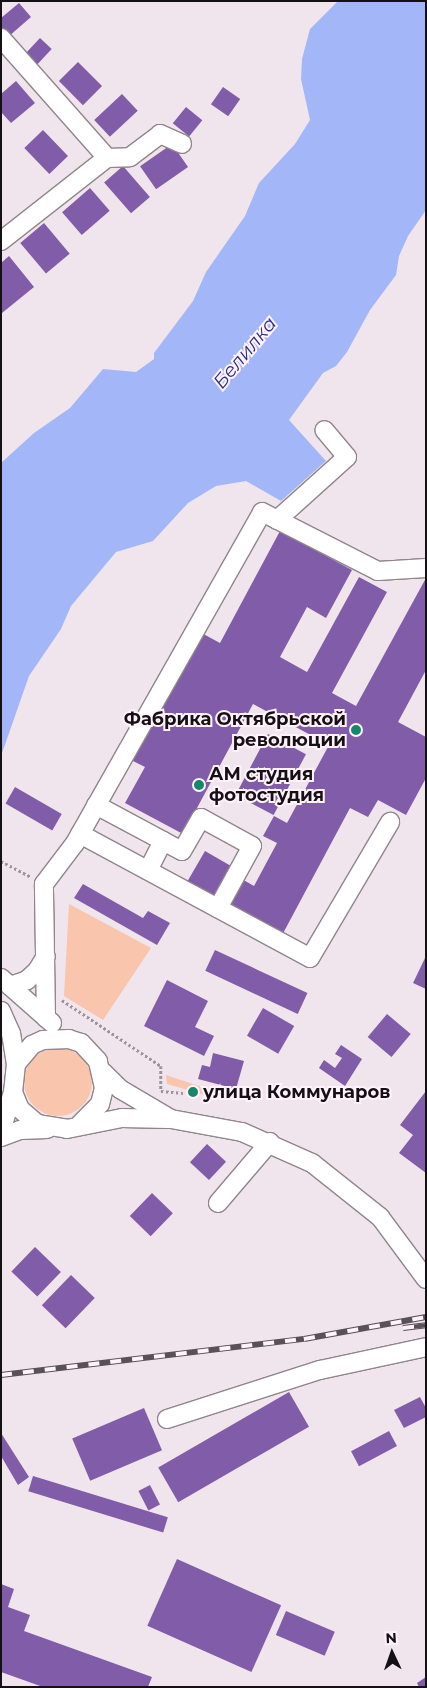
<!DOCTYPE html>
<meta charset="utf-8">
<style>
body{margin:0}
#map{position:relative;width:427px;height:1688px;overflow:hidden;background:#f1e5ed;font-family:Montserrat,sans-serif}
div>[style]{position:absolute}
.green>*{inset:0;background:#f9c5ac}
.round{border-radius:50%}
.water>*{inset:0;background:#a3b6f7}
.building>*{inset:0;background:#815ca8;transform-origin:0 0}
.path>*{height:2.5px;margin-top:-1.25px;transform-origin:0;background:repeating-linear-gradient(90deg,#9d949b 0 2.5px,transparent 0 5px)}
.roads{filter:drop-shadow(1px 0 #90858c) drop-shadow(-1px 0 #90858c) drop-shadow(0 1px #90858c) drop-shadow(0 -1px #90858c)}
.minor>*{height:18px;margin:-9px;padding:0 9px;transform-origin:9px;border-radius:9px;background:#fff}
.rail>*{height:5.5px;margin-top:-2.75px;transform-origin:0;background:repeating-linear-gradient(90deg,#fff2fa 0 11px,#585156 0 22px);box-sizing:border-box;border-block:1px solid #585156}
.dots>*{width:14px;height:14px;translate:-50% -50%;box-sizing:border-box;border:2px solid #fff2fa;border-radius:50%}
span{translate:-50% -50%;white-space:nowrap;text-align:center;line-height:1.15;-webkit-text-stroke:4px #fff2fa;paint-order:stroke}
.poi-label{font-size:18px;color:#141013;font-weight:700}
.right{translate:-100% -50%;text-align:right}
.left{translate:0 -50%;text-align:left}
.water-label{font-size:19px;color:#25318b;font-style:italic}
.frame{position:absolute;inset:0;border:2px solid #141013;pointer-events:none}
.north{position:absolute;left:367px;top:1628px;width:50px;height:50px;-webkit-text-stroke:4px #fff2fa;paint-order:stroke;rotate:357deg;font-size:14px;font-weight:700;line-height:20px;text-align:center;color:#141013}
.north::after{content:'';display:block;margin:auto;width:18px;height:22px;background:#141013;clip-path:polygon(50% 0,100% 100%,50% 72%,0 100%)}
</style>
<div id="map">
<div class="green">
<i style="clip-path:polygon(69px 904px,151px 948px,103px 1020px,64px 996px)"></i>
<i class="round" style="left:24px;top:1048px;width:68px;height:68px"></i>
<i style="clip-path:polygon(166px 1075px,208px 1089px,209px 1093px,205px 1095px,167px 1084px)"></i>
</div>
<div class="water">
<i style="clip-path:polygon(338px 1px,426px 1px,426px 210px,408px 236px,399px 256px,396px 275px,370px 310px,347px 352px,336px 366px,323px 373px,289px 420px,326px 461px,281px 501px,246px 481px,216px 486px,188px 503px,153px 541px,116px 552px,71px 606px,61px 629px,29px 676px,1px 756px,1px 463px,34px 433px,70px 408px,103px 369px,136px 372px,154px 359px,154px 353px,193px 301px,206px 272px,245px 216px,259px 183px,295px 144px,310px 120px,301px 79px,302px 59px,310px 29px)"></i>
</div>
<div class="building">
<i style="clip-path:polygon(19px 3px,31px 17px,8px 37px,1px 28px,1px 18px)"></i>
<i style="left:40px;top:38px;width:16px;height:24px;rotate:43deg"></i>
<i style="left:78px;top:62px;width:34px;height:27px;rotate:45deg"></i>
<i style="clip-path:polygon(16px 81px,35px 103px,11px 123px,1px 112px,1px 94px)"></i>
<i style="left:223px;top:87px;width:21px;height:21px;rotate:35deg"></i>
<i style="left:122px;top:94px;width:23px;height:38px;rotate:47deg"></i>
<i style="left:186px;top:107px;width:21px;height:21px;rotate:39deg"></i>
<i style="left:43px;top:130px;width:36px;height:26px;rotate:46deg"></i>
<i style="left:172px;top:144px;width:28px;height:39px;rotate:55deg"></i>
<i style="left:123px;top:166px;width:41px;height:25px;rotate:49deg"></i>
<i style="left:90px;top:188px;width:30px;height:37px;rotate:49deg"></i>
<i style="left:44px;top:223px;width:40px;height:31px;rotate:50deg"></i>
<i style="clip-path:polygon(9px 256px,34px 287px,2px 313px,1px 263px)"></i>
<i style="clip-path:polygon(280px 531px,352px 570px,326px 618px,307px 607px,280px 657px,307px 672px,359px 577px,387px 592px,332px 693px,356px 706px,426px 578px,426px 670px,398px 722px,426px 737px,426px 778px,406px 815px,378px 800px,368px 817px,350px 808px,280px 939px,224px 908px,240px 878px,254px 886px,277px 843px,263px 836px,274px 816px,287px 823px,329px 745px,253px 704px,183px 834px,125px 803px,145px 767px,127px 758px,196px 630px,220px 643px)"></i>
<i style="left:268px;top:734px;width:43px;height:69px;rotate:28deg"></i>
<i style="left:15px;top:787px;width:54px;height:19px;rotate:30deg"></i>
<i style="left:205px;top:851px;width:32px;height:42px;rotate:30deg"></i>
<i style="clip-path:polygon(83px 884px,143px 918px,148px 911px,170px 923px,157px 945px,74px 898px)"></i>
<i style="left:215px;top:950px;width:102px;height:23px;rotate:25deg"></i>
<i style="clip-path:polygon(426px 956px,426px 989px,413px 983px)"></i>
<i style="clip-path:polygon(167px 980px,208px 1001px,195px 1027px,214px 1036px,204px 1056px,144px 1026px)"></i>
<i style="left:263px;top:1008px;width:36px;height:32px;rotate:30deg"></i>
<i style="left:387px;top:1014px;width:31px;height:30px;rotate:40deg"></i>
<i style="clip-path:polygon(341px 1045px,362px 1059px,345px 1086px,319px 1068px,324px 1060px,335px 1068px,342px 1058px,335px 1054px)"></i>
<i style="clip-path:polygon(213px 1053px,244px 1061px,236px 1089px,198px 1079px,202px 1065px,210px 1067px)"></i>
<i style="clip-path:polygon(426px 1091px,426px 1173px,399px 1153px,413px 1135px,400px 1125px)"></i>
<i style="left:207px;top:1144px;width:26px;height:25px;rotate:43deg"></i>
<i style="left:152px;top:1193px;width:29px;height:32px;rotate:44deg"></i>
<i style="left:35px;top:1247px;width:36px;height:34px;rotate:44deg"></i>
<i style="left:71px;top:1275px;width:33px;height:42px;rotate:44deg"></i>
<i style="left:289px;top:1392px;width:40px;height:151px;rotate:60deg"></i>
<i style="clip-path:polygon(420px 1397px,426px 1408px,426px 1417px,404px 1428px,394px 1410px)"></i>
<i style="left:144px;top:1408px;width:46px;height:78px;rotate:67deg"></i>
<i style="left:389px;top:1431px;width:17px;height:43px;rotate:62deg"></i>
<i style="clip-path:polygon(1px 1433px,29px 1477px,18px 1485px,1px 1456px)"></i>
<i style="left:33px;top:1476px;width:141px;height:16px;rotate:17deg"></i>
<i style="left:150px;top:1485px;width:22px;height:13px;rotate:63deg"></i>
<i style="left:177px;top:1559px;width:114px;height:73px;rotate:24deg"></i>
<i style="clip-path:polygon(1px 1584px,14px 1589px,8px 1607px,30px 1615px,24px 1631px,152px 1677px,148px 1687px,43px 1687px,1px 1672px)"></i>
<i style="left:286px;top:1611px;width:53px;height:26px;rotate:23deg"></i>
<i style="clip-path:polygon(426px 1677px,426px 1687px,419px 1687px,417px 1683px)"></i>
</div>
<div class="path">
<i style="left:1px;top:861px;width:34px;rotate:28deg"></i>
<i style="left:62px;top:1000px;width:119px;rotate:33.7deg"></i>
<i style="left:161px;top:1066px;width:25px;rotate:90deg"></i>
<i style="left:161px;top:1091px;width:22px;rotate:5deg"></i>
</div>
<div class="roads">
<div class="minor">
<i style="left:1px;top:38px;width:160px;rotate:48.5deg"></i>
<i style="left:107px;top:158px;width:23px;rotate:-2deg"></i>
<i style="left:130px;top:157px;width:38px;rotate:-37deg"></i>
<i style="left:160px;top:134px;width:24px;rotate:24deg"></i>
<i style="left:1px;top:241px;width:135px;rotate:-38.1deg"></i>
<i style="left:277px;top:520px;width:94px;rotate:-42deg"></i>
<i style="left:347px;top:457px;width:35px;rotate:-130deg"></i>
<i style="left:96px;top:805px;width:76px;rotate:28.2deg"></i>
<i style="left:163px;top:841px;width:33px;rotate:117deg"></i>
<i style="left:80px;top:834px;width:261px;rotate:28.3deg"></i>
<i style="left:310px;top:958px;width:158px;rotate:-59.5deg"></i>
<i style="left:163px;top:841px;width:21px;rotate:28deg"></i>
<i style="left:182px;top:851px;width:38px;rotate:-60deg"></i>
<i style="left:201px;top:818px;width:58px;rotate:28.8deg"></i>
<i style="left:252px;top:846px;width:71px;rotate:118.7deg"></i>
<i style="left:1px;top:978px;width:68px;rotate:41.4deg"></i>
<i style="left:10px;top:986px;width:18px;rotate:-19deg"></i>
<i style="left:27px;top:980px;width:13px;rotate:-42deg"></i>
<i style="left:37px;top:971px;width:17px;rotate:-59deg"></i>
<i style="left:1px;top:1011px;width:24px;rotate:66deg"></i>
<i style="left:11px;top:1033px;width:31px;rotate:81deg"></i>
<i style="left:46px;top:1018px;width:134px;rotate:-90.9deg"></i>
<i style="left:44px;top:884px;width:51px;rotate:-52.9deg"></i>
<i style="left:75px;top:843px;width:380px;rotate:-60.5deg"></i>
<i style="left:262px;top:512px;width:130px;rotate:27deg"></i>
<i style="left:378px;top:571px;width:48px;rotate:-3.6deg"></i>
<i style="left:103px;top:1072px;width:24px;rotate:45deg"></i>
<i style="left:120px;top:1089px;width:59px;rotate:30.5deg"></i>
<i style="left:171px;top:1119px;width:72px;rotate:10.4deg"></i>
<i style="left:242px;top:1132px;width:77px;rotate:23.9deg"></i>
<i style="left:312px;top:1163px;width:87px;rotate:38.5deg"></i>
<i style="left:380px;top:1217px;width:77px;rotate:53.4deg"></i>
<i style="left:80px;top:1124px;width:28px;rotate:-45deg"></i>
<i style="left:100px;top:1104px;width:16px;rotate:-76deg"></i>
<i style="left:104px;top:1088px;width:28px;rotate:-103deg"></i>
<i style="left:98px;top:1061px;width:25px;rotate:-133deg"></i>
<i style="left:81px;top:1043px;width:13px;rotate:-162deg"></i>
<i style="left:69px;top:1039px;width:26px;rotate:178deg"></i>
<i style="left:43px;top:1040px;width:12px;rotate:156deg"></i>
<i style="left:32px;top:1045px;width:25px;rotate:130deg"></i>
<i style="left:16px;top:1064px;width:28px;rotate:96deg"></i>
<i style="left:13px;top:1092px;width:18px;rotate:68deg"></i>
<i style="left:20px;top:1109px;width:23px;rotate:41deg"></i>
<i style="left:37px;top:1124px;width:30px;rotate:9deg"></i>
<i style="left:67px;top:1129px;width:56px;rotate:-11.3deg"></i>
<i style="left:122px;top:1118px;width:46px;rotate:1.2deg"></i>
<i style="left:1px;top:1131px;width:41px;rotate:-72.9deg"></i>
<i style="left:1px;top:1137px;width:20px;rotate:-20deg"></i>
<i style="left:20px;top:1130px;width:27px;rotate:-2deg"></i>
<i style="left:218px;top:1203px;width:80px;rotate:-49.6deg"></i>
<i style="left:167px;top:1419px;width:161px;rotate:-17.8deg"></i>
<i style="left:320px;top:1370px;width:108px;rotate:-12.2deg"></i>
</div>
</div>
<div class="rail">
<i style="left:403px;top:1328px;width:23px;rotate:-7deg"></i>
<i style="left:1px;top:1375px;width:305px;rotate:-6.8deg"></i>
<i style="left:304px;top:1339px;width:124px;rotate:-10.2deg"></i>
</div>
<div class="dots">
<i style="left:356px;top:730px;background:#11896a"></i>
<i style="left:199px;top:785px;background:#11896a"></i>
<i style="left:193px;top:1092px;background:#11896a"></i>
</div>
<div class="poi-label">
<span class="right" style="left:346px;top:730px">Фабрика Октябрьской<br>революции</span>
<span class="left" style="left:209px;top:785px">АМ студия<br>фотостудия</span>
<span class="left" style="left:203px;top:1092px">улица Коммунаров</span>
</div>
<div class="water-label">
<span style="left:245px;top:353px;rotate:-50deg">Белилка</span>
</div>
<div class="frame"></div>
<div class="north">N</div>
</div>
